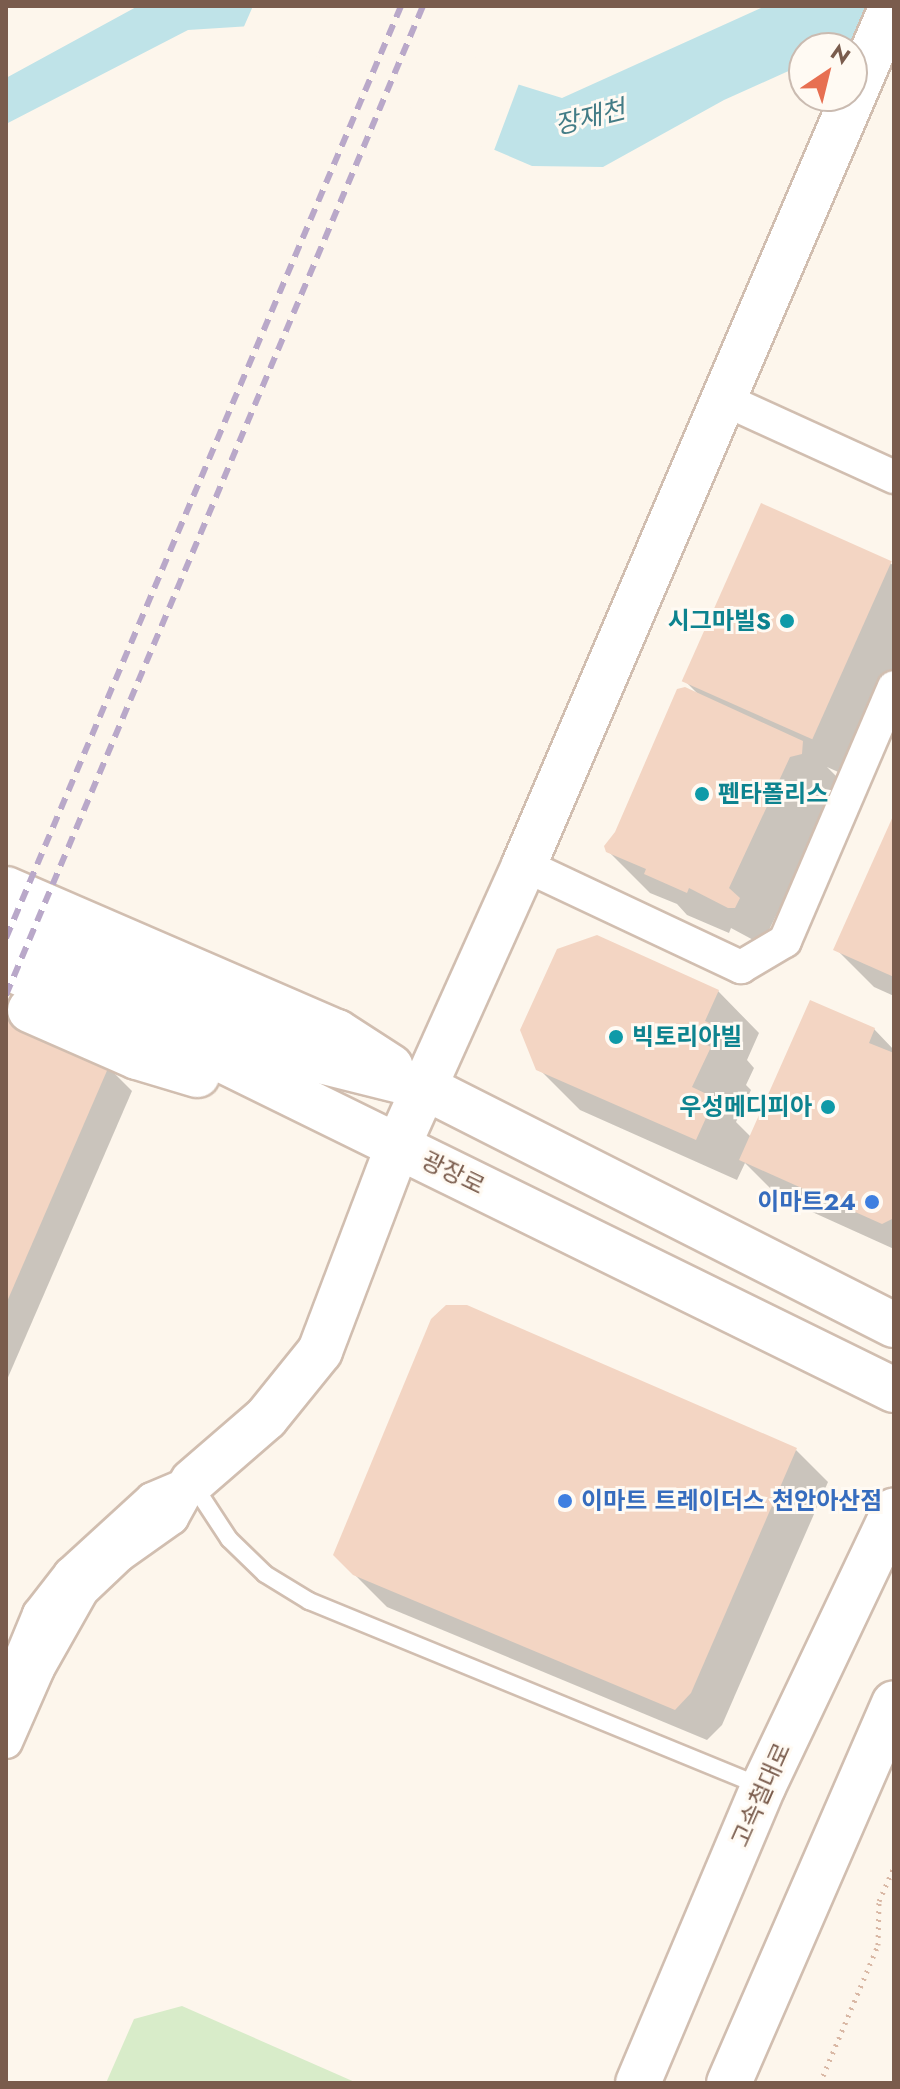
<!DOCTYPE html>
<meta charset="utf-8">
<style>
body{margin:0}
#map{position:relative;width:900px;height:2089px;overflow:hidden;background:#fdf6ec;font-family:Jost,"Noto Sans KR",sans-serif}
div>[style]{position:absolute}
.green>*{inset:0;background:#d8ecc9}
.water>*{inset:0;background:#bfe3e8}
.pier>*{inset:0;background:#fdf6ec}
.shadow>*{inset:0;background:#0003}
.building>*{inset:0;background:#f3d5c3;transform-origin:0 0}
.path>*{height:5px;margin-top:-2.5px;transform-origin:0;background:repeating-linear-gradient(90deg,#d9b8a5 0 2px,transparent 0 8px)}
.roads{filter:drop-shadow(2px 0 #d1beb0) drop-shadow(-2px 0 #d1beb0) drop-shadow(0 2px #d1beb0) drop-shadow(0 -2px #d1beb0)}
.lane>*{height:16px;margin:-8px;padding:0 8px;transform-origin:8px;border-radius:8px;background:#fff}
.street>*{height:32px;margin:-16px;padding:0 16px;transform-origin:16px;border-radius:16px;background:#fff}
.secondary>*{height:44px;margin:-22px;padding:0 22px;transform-origin:22px;border-radius:22px;background:#fff}
.rail>*{height:6px;margin-top:-3px;transform-origin:0;background:repeating-linear-gradient(90deg,#b9a8c9 0 12px,transparent 0 20px)}
.dots>*{width:22px;height:22px;translate:-50% -50%;box-sizing:border-box;border:4px solid #fffaf3;border-radius:50%}
span{translate:-50% -50%;white-space:nowrap;text-align:center;line-height:1.15;-webkit-text-stroke:6px #fffaf3;paint-order:stroke}
.culture-label{font-size:24px;color:#0d838f;font-weight:700}
.right{translate:-100% -50%;text-align:right}
.left{translate:0 -50%;text-align:left}
.street-label{font-size:24px;color:#7a5c4d}
.shop-label{font-size:24px;color:#366cbe;font-weight:700}
.water-label{font-size:26px;color:#437c86;font-style:italic}
.frame{position:absolute;inset:0;border:8px solid #7a5c4d;pointer-events:none}
.north{position:absolute;left:788px;top:32px;width:80px;height:80px;box-sizing:border-box;background:#fffaf3;border:2px solid #cabbb1;border-radius:50%;rotate:35deg;font-size:22px;font-weight:700;line-height:32px;text-align:center;color:#7a5c4d}
.north::after{content:'';display:block;margin:auto;width:28px;height:36px;background:#e76f51;clip-path:polygon(50% 0,100% 100%,50% 72%,0 100%)}
</style>
<div id="map">
<div class="green">
<i style="clip-path:polygon(182px 2006px,357px 2083px,106px 2083px,134px 2019px)"></i>
</div>
<div class="water">
<i style="clip-path:polygon(138px 6px,367px 6px,504px 80px,562px 98px,761px 8px,894px 6px,852px 48px,804px 48px,804px 64px,724px 100px,603px 167px,532px 166px,476px 142px,306px 46px,251px 26px,188px 30px,6px 124px,6px 78px)"></i>
</div>
<div class="pier">
<i style="clip-path:polygon(253px 6px,375px 6px,520px 81px,493px 153px,305px 50px,251px 31px,242px 31px)"></i>
</div>
<div class="shadow">
<i style="clip-path:polygon(890px 563px,894px 566px,894px 688px,854px 779px,827px 767px,844px 784px,835px 795px,769px 930px,780px 941px,770px 949px,731px 928px,729px 933px,687px 915px,677px 904px,650px 893px,608px 851px,700px 696px,684px 680px)"></i>
<i style="clip-path:polygon(894px 819px,894px 996px,874px 987px,836px 949px)"></i>
<i style="clip-path:polygon(718px 991px,759px 1033px,747px 1060px,754px 1068px,746px 1085px,751px 1090px,736px 1122px,751px 1137px,874px 1029px,894px 1050px,894px 1249px,779px 1197px,745px 1163px,737px 1180px,580px 1110px,538px 1068px)"></i>
<i style="clip-path:polygon(6px 1017px,108px 1067px,132px 1091px,6px 1382px)"></i>
<i style="clip-path:polygon(796px 1450px,828px 1482px,722px 1725px,707px 1740px,387px 1607px,354px 1574px)"></i>
</div>
<div class="building">
<i style="left:761px;top:503px;width:143px;height:195px;rotate:24deg"></i>
<i style="clip-path:polygon(685px 687px,803px 741px,802px 754px,790px 757px,729px 888px,740px 898px,735px 908px,728px 908px,689px 888px,687px 893px,644px 874px,646px 869px,606px 852px,604px 846px,615px 832px,677px 689px)"></i>
<i style="clip-path:polygon(894px 814px,894px 977px,833px 950px)"></i>
<i style="clip-path:polygon(597px 935px,719px 990px,705px 1021px,714px 1025px,705px 1044px,711px 1047px,692px 1087px,715px 1098px,696px 1140px,536px 1070px,520px 1030px,557px 949px)"></i>
<i style="clip-path:polygon(810px 1000px,875px 1028px,869px 1043px,894px 1053px,894px 1218px,882px 1224px,739px 1160px)"></i>
<i style="clip-path:polygon(6px 1015px,109px 1066px,6px 1304px)"></i>
<i style="clip-path:polygon(446px 1305px,467px 1305px,797px 1448px,691px 1693px,675px 1710px,353px 1575px,333px 1555px,431px 1319px)"></i>
</div>
<div class="path">
<i style="left:820px;top:2083px;width:150px;rotate:-67.2deg"></i>
<i style="left:878px;top:1945px;width:44px;rotate:-88.7deg"></i>
<i style="left:879px;top:1901px;width:36px;rotate:-66deg"></i>
</div>
<div class="roads">
<div class="lane">
<i style="left:193px;top:1484px;width:66px;rotate:56.8deg"></i>
<i style="left:229px;top:1539px;width:50px;rotate:44.2deg"></i>
<i style="left:265px;top:1574px;width:52px;rotate:31.5deg"></i>
<i style="left:309px;top:1601px;width:490px;rotate:22.3deg"></i>
</div>
<div class="street">
<i style="left:723px;top:399px;width:188px;rotate:24.5deg"></i>
<i style="left:524px;top:865px;width:240px;rotate:25.2deg"></i>
<i style="left:741px;top:967px;width:51px;rotate:-30.6deg"></i>
<i style="left:785px;top:941px;width:276px;rotate:-66.8deg"></i>
<i style="left:10px;top:1684px;width:76px;rotate:-67.5deg"></i>
<i style="left:39px;top:1614px;width:51px;rotate:-52.2deg"></i>
<i style="left:70px;top:1574px;width:111px;rotate:-42.4deg"></i>
<i style="left:152px;top:1499px;width:43px;rotate:-23deg"></i>
<i style="left:6px;top:1742px;width:80px;rotate:-66.3deg"></i>
<i style="left:38px;top:1669px;width:90px;rotate:-60.6deg"></i>
<i style="left:82px;top:1591px;width:52px;rotate:-43.5deg"></i>
<i style="left:120px;top:1555px;width:64px;rotate:-35.4deg"></i>
<i style="left:172px;top:1518px;width:41px;rotate:-60.9deg"></i>
</div>
<div class="secondary">
<i style="left:6px;top:889px;width:361px;rotate:23.4deg"></i>
<i style="left:337px;top:1032px;width:64px;rotate:32.9deg"></i>
<i style="left:6px;top:927px;width:345px;rotate:23deg"></i>
<i style="left:324px;top:1062px;width:103px;rotate:14deg"></i>
<i style="left:424px;top:1087px;width:527px;rotate:26.86deg"></i>
<i style="left:6px;top:967px;width:231px;rotate:23.2deg"></i>
<i style="left:218px;top:1058px;width:753px;rotate:26.16deg"></i>
<i style="left:30px;top:1010px;width:117px;rotate:23.7deg"></i>
<i style="left:137px;top:1057px;width:63px;rotate:16.7deg"></i>
<i style="left:192px;top:1482px;width:98px;rotate:-40.9deg"></i>
<i style="left:266px;top:1418px;width:86px;rotate:-51.1deg"></i>
<i style="left:320px;top:1351px;width:219px;rotate:-69.2deg"></i>
<i style="left:398px;top:1146px;width:308px;rotate:-65.8deg"></i>
<i style="left:524px;top:865px;width:935px;rotate:-66.81deg"></i>
<i style="left:638px;top:2083px;width:321px;rotate:-67.1deg"></i>
<i style="left:763px;top:1787px;width:306px;rotate:-64.6deg"></i>
<i style="left:729px;top:2083px;width:414px;rotate:-66.5deg"></i>
</div>
</div>
<div class="rail">
<i style="left:6px;top:938px;width:1012px;rotate:-67.03deg"></i>
<i style="left:6px;top:995px;width:1073px;rotate:-67.14deg"></i>
</div>
<div class="dots">
<i style="left:787px;top:621px;background:#0f9aa8"></i>
<i style="left:702px;top:794px;background:#0f9aa8"></i>
<i style="left:616px;top:1037px;background:#0f9aa8"></i>
<i style="left:828px;top:1107px;background:#0f9aa8"></i>
<i style="left:872px;top:1202px;background:#3f7fe0"></i>
<i style="left:565px;top:1501px;background:#3f7fe0"></i>
</div>
<div class="culture-label">
<span class="right" style="left:771px;top:621px">시그마빌S</span>
<span class="left" style="left:718px;top:794px">펜타폴리스</span>
<span class="left" style="left:632px;top:1037px">빅토리아빌</span>
<span class="right" style="left:812px;top:1107px">우성메디피아</span>
</div>
<div class="street-label">
<span style="left:453px;top:1173px;rotate:26deg">광장로</span>
<span style="left:761px;top:1795px;rotate:-66deg">고속철대로</span>
</div>
<div class="shop-label">
<span class="right" style="left:856px;top:1202px">이마트24</span>
<span class="left" style="left:581px;top:1501px">이마트 트레이더스 천안아산점</span>
</div>
<div class="water-label">
<span style="left:590px;top:118px;rotate:-14deg">장재천</span>
</div>
<div class="frame"></div>
<div class="north">N</div>
</div>
